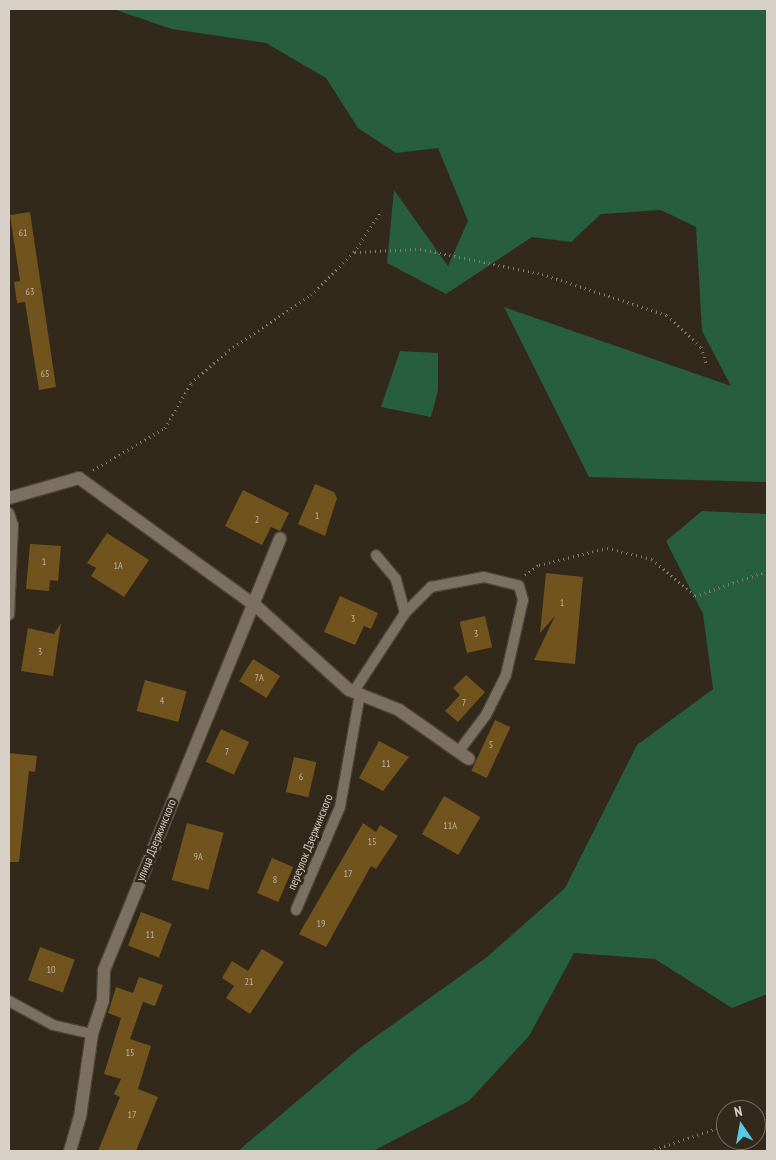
<!DOCTYPE html>
<meta charset="utf-8">
<style>
body{margin:0}
#map{position:relative;width:776px;height:1160px;overflow:hidden;background:#32291b;font-family:"PT Sans Narrow",sans-serif}
div>[style]{position:absolute}
.forest>*{inset:0;background:#265e3e}
.building>*{inset:0;background:#71531e;transform-origin:0 0}
.path>*{height:3px;margin-top:-1.5px;transform-origin:0;background:repeating-linear-gradient(90deg,#827a6e 0 1px,transparent 0 5px)}
.roads{filter:drop-shadow(1px 0 #4b4438) drop-shadow(-1px 0 #4b4438) drop-shadow(0 1px #4b4438) drop-shadow(0 -1px #4b4438)}
.service>*{height:10px;margin:-5px;padding:0 5px;transform-origin:5px;border-radius:5px;background:#7c7161}
.minor>*{height:12px;margin:-6px;padding:0 6px;transform-origin:6px;border-radius:6px;background:#7c7161}
span{translate:-50% -50%;white-space:nowrap;text-align:center;line-height:1.15;-webkit-text-stroke:5px #32291b;paint-order:stroke}
.number-label{font-size:10px;color:#beb29e}
.number-label span{-webkit-text-stroke-width:0}
.street-label{font-size:12px;color:#d7d1c8}
.frame{position:absolute;inset:0;border:10px solid #d7d1c8;pointer-events:none}
.north{position:absolute;left:716px;top:1100px;width:50px;height:50px;box-sizing:border-box;background:#32291b;border:1px solid #746c60;border-radius:50%;rotate:348deg;font-size:14px;font-weight:700;line-height:20px;text-align:center;color:#d7d1c8}
.north::after{content:'';display:block;margin:auto;width:18px;height:22px;background:#57c9e3;clip-path:polygon(50% 0,100% 100%,50% 72%,0 100%)}
</style>
<div id="map">
<div class="forest">
<i style="clip-path:polygon(113px 9px,767px 9px,767px 482px,589px 477px,504px 307px,731px 386px,702px 331px,696px 227px,661px 210px,601px 214px,571px 242px,532px 237px,446px 294px,387px 263px,394px 190px,448px 266px,468px 221px,438px 148px,396px 153px,358px 128px,326px 78px,266px 43px,172px 29px)"></i>
<i style="clip-path:polygon(400px 351px,438px 353px,438px 390px,431px 417px,381px 407px)"></i>
<i style="clip-path:polygon(702px 511px,767px 514px,767px 994px,732px 1008px,655px 959px,574px 953px,529px 1036px,469px 1101px,373px 1151px,238px 1151px,360px 1048px,487px 957px,565px 888px,637px 745px,713px 689px,703px 614px,666px 541px)"></i>
</div>
<div class="building">
<i style="clip-path:polygon(30px 212px,56px 387px,39px 390px,25px 302px,17px 303px,14px 282px,20px 281px,10px 215px)"></i>
<i style="clip-path:polygon(315px 484px,334px 492px,337px 498px,325px 536px,298px 524px)"></i>
<i style="clip-path:polygon(243px 490px,289px 513px,280px 531px,271px 527px,262px 545px,225px 526px)"></i>
<i style="clip-path:polygon(107px 533px,149px 560px,124px 597px,91px 576px,96px 568px,87px 563px)"></i>
<i style="clip-path:polygon(30px 544px,61px 546px,58px 581px,50px 580px,49px 591px,26px 589px)"></i>
<i style="clip-path:polygon(546px 573px,583px 577px,575px 664px,534px 660px,555px 616px,540px 633px)"></i>
<i style="clip-path:polygon(340px 596px,378px 613px,371px 629px,364px 626px,355px 645px,324px 632px)"></i>
<i style="left:485px;top:616px;width:32px;height:26px;rotate:77deg"></i>
<i style="clip-path:polygon(61px 623px,53px 676px,21px 671px,28px 628px,54px 634px)"></i>
<i style="left:253px;top:659px;width:32px;height:26px;rotate:32deg"></i>
<i style="clip-path:polygon(466px 675px,485px 692px,458px 722px,445px 711px,460px 695px,453px 688px)"></i>
<i style="left:145px;top:680px;width:43px;height:32px;rotate:15deg"></i>
<i style="left:495px;top:720px;width:17px;height:56px;rotate:25deg"></i>
<i style="left:221px;top:729px;width:31px;height:36px;rotate:25deg"></i>
<i style="clip-path:polygon(379px 741px,409px 757px,383px 791px,359px 778px)"></i>
<i style="clip-path:polygon(9px 753px,37px 756px,35px 772px,29px 771px,19px 862px,9px 862px)"></i>
<i style="left:294px;top:757px;width:23px;height:36px;rotate:13deg"></i>
<i style="left:444px;top:796px;width:42px;height:44px;rotate:30deg"></i>
<i style="left:187px;top:823px;width:38px;height:59px;rotate:15deg"></i>
<i style="clip-path:polygon(363px 823px,376px 832px,380px 825px,398px 836px,376px 869px,371px 866px,326px 947px,299px 934px)"></i>
<i style="left:272px;top:858px;width:23px;height:38px;rotate:23deg"></i>
<i style="left:141px;top:912px;width:33px;height:36px;rotate:21deg"></i>
<i style="left:40px;top:947px;width:37px;height:35px;rotate:20deg"></i>
<i style="clip-path:polygon(262px 949px,284px 962px,250px 1014px,226px 998px,234px 986px,222px 978px,232px 961px,248px 971px)"></i>
<i style="clip-path:polygon(139px 977px,163px 985px,155px 1006px,143px 1002px,130px 1039px,151px 1046px,138px 1089px,158px 1097px,136px 1151px,98px 1151px,120px 1097px,114px 1094px,121px 1079px,104px 1074px,121px 1018px,108px 1013px,116px 987px,133px 993px)"></i>
</div>
<div class="path">
<i style="left:355px;top:252px;width:65px;rotate:-2.6deg"></i>
<i style="left:420px;top:249px;width:125px;rotate:11.6deg"></i>
<i style="left:542px;top:274px;width:132px;rotate:18.2deg"></i>
<i style="left:667px;top:315px;width:47px;rotate:43.3deg"></i>
<i style="left:701px;top:347px;width:16px;rotate:72deg"></i>
<i style="left:93px;top:470px;width:83px;rotate:-30.3deg"></i>
<i style="left:165px;top:428px;width:52px;rotate:-60deg"></i>
<i style="left:191px;top:383px;width:50px;rotate:-41deg"></i>
<i style="left:229px;top:350px;width:99px;rotate:-33.9deg"></i>
<i style="left:311px;top:295px;width:61px;rotate:-45deg"></i>
<i style="left:354px;top:252px;width:50px;rotate:-56.3deg"></i>
<i style="left:525px;top:575px;width:17px;rotate:-36deg"></i>
<i style="left:539px;top:565px;width:70px;rotate:-14deg"></i>
<i style="left:607px;top:548px;width:46px;rotate:13.7deg"></i>
<i style="left:652px;top:559px;width:57px;rotate:40.7deg"></i>
<i style="left:695px;top:596px;width:76px;rotate:-19.1deg"></i>
<i style="left:756px;top:1117px;width:11px;rotate:-15deg"></i>
<i style="left:650px;top:1151px;width:80px;rotate:-18.9deg"></i>
</div>
<div class="roads">
<div class="service">
<i style="left:9px;top:513px;width:13px;rotate:72deg"></i>
<i style="left:13px;top:525px;width:90px;rotate:92.5deg"></i>
<i style="left:405px;top:613px;width:37px;rotate:-45deg"></i>
<i style="left:431px;top:587px;width:54px;rotate:-10.7deg"></i>
<i style="left:484px;top:577px;width:36px;rotate:14deg"></i>
<i style="left:519px;top:586px;width:15px;rotate:74deg"></i>
<i style="left:523px;top:600px;width:77px;rotate:102.8deg"></i>
<i style="left:506px;top:675px;width:45px;rotate:116.6deg"></i>
<i style="left:486px;top:715px;width:45px;rotate:126.9deg"></i>
<i style="left:354px;top:691px;width:93px;rotate:-56.8deg"></i>
<i style="left:405px;top:613px;width:35px;rotate:-105deg"></i>
<i style="left:396px;top:579px;width:31px;rotate:-130deg"></i>
<i style="left:296px;top:910px;width:112px;rotate:-66.9deg"></i>
<i style="left:340px;top:807px;width:115px;rotate:-80deg"></i>
<i style="left:9px;top:1001px;width:50px;rotate:28.6deg"></i>
<i style="left:53px;top:1025px;width:40px;rotate:13deg"></i>
</div>
<div class="minor">
<i style="left:9px;top:498px;width:73px;rotate:-15.9deg"></i>
<i style="left:79px;top:478px;width:218px;rotate:35.9deg"></i>
<i style="left:256px;top:606px;width:125px;rotate:42.1deg"></i>
<i style="left:349px;top:690px;width:54px;rotate:21.8deg"></i>
<i style="left:399px;top:710px;width:85px;rotate:35deg"></i>
<i style="left:70px;top:1151px;width:35px;rotate:-74deg"></i>
<i style="left:80px;top:1117px;width:84px;rotate:-81.8deg"></i>
<i style="left:92px;top:1034px;width:35px;rotate:-72deg"></i>
<i style="left:103px;top:1001px;width:31px;rotate:-88deg"></i>
<i style="left:104px;top:970px;width:466px;rotate:-67.8deg"></i>
</div>
</div>
<div class="number-label">
<span style="left:23px;top:233px">61</span>
<span style="left:30px;top:292px">63</span>
<span style="left:45px;top:374px">65</span>
<span style="left:317px;top:516px">1</span>
<span style="left:257px;top:520px">2</span>
<span style="left:44px;top:562px">1</span>
<span style="left:118px;top:566px">1А</span>
<span style="left:562px;top:603px">1</span>
<span style="left:353px;top:619px">3</span>
<span style="left:476px;top:634px">3</span>
<span style="left:40px;top:652px">3</span>
<span style="left:259px;top:678px">7А</span>
<span style="left:162px;top:701px">4</span>
<span style="left:464px;top:703px">7</span>
<span style="left:491px;top:745px">5</span>
<span style="left:227px;top:752px">7</span>
<span style="left:386px;top:764px">11</span>
<span style="left:301px;top:777px">6</span>
<span style="left:450px;top:826px">11А</span>
<span style="left:372px;top:842px">15</span>
<span style="left:198px;top:857px">9А</span>
<span style="left:348px;top:874px">17</span>
<span style="left:275px;top:880px">8</span>
<span style="left:321px;top:924px">19</span>
<span style="left:150px;top:935px">11</span>
<span style="left:51px;top:970px">10</span>
<span style="left:249px;top:982px">21</span>
<span style="left:130px;top:1053px">15</span>
<span style="left:132px;top:1115px">17</span>
</div>
<div class="street-label">
<span style="left:156px;top:840px;rotate:-68deg">улица Дзержинского</span>
<span style="left:310px;top:842px;rotate:-68deg">переулок Дзержинского</span>
</div>
<div class="frame"></div>
<div class="north">N</div>
</div>
